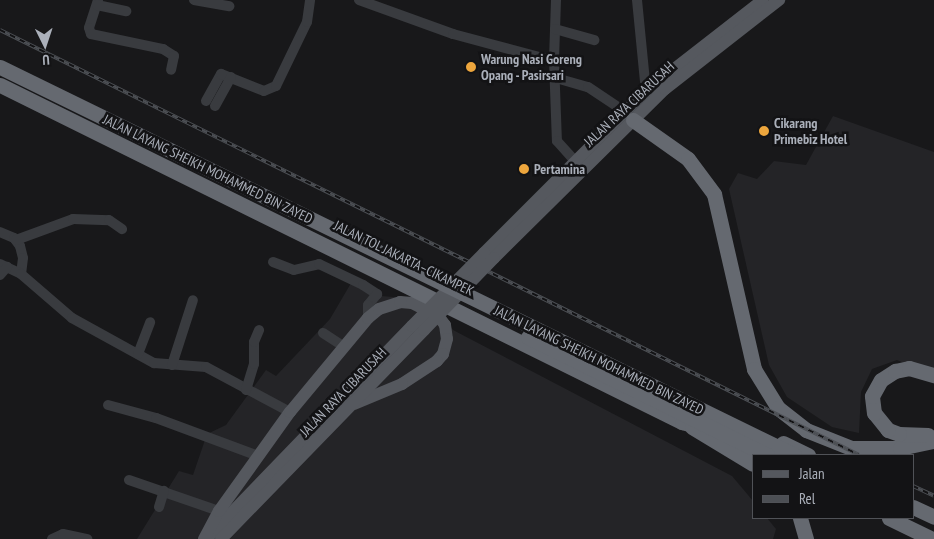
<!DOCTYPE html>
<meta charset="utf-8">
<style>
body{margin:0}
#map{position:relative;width:934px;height:539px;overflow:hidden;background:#18181a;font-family:"PT Sans Narrow",sans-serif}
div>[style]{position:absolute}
.built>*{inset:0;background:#242427}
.minor>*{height:10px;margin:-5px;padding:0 5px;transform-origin:5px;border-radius:5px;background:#393b3f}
.major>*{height:12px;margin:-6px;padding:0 6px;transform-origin:6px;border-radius:6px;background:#55585e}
.highway>*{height:15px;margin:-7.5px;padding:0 7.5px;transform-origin:7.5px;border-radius:7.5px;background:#656970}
.rail>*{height:4px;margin-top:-2px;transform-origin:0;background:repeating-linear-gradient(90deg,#131315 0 5.5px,#4c4f54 0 11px);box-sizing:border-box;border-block:1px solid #4c4f54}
.major-bridge>*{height:12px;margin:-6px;padding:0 6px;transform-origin:6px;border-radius:6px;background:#55585e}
.highway-bridge>*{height:15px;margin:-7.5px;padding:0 7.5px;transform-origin:7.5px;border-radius:7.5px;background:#656970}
.dots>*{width:14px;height:14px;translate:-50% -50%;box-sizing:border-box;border:2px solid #131315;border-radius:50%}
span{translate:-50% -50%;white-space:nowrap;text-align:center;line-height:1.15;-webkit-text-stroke:5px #131315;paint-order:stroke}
.poi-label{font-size:14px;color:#abb0ba;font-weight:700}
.left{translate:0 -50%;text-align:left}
.street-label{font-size:14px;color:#abb0ba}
.legend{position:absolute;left:752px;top:454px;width:162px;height:65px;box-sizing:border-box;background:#131315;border:1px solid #505257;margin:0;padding:6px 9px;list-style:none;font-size:15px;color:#abb0ba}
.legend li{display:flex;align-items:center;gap:10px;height:25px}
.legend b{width:25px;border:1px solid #505257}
.north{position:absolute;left:20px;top:20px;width:50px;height:50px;-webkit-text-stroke:4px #131315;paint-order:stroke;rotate:176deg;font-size:14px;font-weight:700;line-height:20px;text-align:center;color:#abb0ba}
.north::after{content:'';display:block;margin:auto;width:18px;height:22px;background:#abb0ba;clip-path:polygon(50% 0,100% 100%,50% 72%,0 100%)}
</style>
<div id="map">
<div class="built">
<i style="clip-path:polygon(833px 116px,934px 152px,934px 376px,897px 360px,872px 369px,861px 392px,859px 433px,832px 427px,787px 397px,769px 365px,729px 189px,738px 173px,757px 179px,774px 161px,806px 165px)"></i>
<i style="clip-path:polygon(354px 278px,381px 296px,417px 299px,444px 318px,453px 330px,732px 476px,753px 501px,753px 518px,767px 518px,776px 529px,773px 539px,137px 539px,179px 471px,193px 475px,207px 434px,226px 425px,266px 370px,276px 376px,330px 319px)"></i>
</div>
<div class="minor">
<i style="left:98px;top:0;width:29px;rotate:108deg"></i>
<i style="left:89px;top:28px;width:6px;rotate:72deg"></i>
<i style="left:91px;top:34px;width:74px;rotate:11.8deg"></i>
<i style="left:163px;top:49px;width:13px;rotate:32deg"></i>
<i style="left:174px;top:56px;width:14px;rotate:102deg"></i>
<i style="left:194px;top:0;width:36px;rotate:10deg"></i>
<i style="left:359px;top:0;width:100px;rotate:19.9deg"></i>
<i style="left:453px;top:34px;width:105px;rotate:15deg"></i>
<i style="left:556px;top:0;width:61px;rotate:91.9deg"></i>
<i style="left:554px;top:61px;width:80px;rotate:87.9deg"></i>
<i style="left:557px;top:141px;width:25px;rotate:48deg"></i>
<i style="left:637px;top:0;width:91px;rotate:84.4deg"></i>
<i style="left:97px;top:5px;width:30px;rotate:12deg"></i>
<i style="left:555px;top:29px;width:41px;rotate:15.8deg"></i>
<i style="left:556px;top:78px;width:33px;rotate:16deg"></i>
<i style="left:588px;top:87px;width:43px;rotate:33.7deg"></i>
<i style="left:206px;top:101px;width:31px;rotate:-61deg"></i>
<i style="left:221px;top:74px;width:46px;rotate:21.6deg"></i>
<i style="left:264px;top:91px;width:13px;rotate:-23deg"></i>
<i style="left:276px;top:86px;width:71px;rotate:-64.2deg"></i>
<i style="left:307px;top:22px;width:22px;rotate:-82deg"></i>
<i style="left:215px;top:106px;width:33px;rotate:-61deg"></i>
<i style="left:0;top:232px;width:15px;rotate:23deg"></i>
<i style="left:14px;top:238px;width:10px;rotate:53deg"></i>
<i style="left:20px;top:246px;width:12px;rotate:76deg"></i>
<i style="left:23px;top:258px;width:16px;rotate:97deg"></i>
<i style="left:16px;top:240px;width:61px;rotate:-20.2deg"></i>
<i style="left:73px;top:219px;width:36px;rotate:2deg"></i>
<i style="left:109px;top:220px;width:16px;rotate:35deg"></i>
<i style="left:273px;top:262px;width:22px;rotate:21deg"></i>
<i style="left:294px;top:270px;width:26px;rotate:-13deg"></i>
<i style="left:319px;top:264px;width:49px;rotate:25.5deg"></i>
<i style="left:363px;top:285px;width:17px;rotate:33deg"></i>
<i style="left:377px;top:294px;width:14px;rotate:129deg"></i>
<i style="left:368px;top:305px;width:13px;rotate:90deg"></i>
<i style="left:0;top:264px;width:23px;rotate:25deg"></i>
<i style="left:21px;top:274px;width:67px;rotate:40.8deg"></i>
<i style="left:72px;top:318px;width:94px;rotate:28.8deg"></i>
<i style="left:154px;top:363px;width:52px;rotate:4.4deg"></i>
<i style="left:206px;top:367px;width:95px;rotate:28.2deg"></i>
<i style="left:0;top:275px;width:11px;rotate:-49deg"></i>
<i style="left:323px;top:333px;width:24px;rotate:33deg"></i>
<i style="left:138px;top:354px;width:34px;rotate:-69deg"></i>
<i style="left:172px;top:365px;width:68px;rotate:-72.1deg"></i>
<i style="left:246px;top:390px;width:27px;rotate:-73deg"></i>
<i style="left:254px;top:364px;width:22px;rotate:-90deg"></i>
<i style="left:254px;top:342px;width:13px;rotate:-67deg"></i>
<i style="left:108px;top:405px;width:50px;rotate:15.2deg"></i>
<i style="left:156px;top:418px;width:109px;rotate:20.4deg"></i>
<i style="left:129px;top:480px;width:95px;rotate:19deg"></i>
<i style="left:159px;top:507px;width:17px;rotate:-73deg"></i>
<i style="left:52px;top:539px;width:12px;rotate:-24deg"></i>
<i style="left:63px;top:534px;width:25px;rotate:12deg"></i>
</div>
<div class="major">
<i style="left:484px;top:253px;width:229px;rotate:-45deg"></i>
<i style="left:646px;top:91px;width:148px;rotate:-37.9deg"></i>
<i style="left:494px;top:258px;width:240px;rotate:-44.7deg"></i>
<i style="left:665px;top:89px;width:145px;rotate:-38deg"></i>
<i style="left:211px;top:534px;width:289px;rotate:-46deg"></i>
<i style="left:204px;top:539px;width:32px;rotate:-62deg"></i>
<i style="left:219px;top:511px;width:122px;rotate:-54.4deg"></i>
<i style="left:290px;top:412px;width:122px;rotate:-50.3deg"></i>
<i style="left:368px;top:318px;width:14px;rotate:-39deg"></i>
<i style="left:379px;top:309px;width:22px;rotate:-18deg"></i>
<i style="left:400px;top:302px;width:12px;rotate:5deg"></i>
<i style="left:412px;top:303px;width:30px;rotate:27deg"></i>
<i style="left:439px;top:317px;width:10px;rotate:53deg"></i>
<i style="left:445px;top:325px;width:14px;rotate:82deg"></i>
<i style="left:447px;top:339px;width:16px;rotate:105deg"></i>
<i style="left:443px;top:354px;width:9px;rotate:131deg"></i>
<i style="left:437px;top:361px;width:42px;rotate:146.7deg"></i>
<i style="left:402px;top:384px;width:52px;rotate:157.4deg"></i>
<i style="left:221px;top:539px;width:291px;rotate:-45.8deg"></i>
</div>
<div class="highway">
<i style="left:0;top:85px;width:761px;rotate:26.3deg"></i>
<i style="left:682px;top:422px;width:22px;rotate:16deg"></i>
<i style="left:633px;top:120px;width:67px;rotate:35.3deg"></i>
<i style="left:688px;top:159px;width:44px;rotate:53.4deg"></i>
<i style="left:714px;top:194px;width:180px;rotate:77.1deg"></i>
<i style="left:754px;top:369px;width:46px;rotate:58.4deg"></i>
<i style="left:778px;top:408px;width:36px;rotate:38deg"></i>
<i style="left:806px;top:430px;width:48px;rotate:21.8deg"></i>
<i style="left:851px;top:448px;width:49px"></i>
<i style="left:900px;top:448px;width:35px;rotate:-12deg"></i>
<i style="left:692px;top:427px;width:71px;rotate:31.2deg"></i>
<i style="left:928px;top:435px;width:29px;rotate:-178deg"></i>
<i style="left:899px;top:434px;width:12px;rotate:-160deg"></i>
<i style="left:888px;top:430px;width:22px;rotate:-129deg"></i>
<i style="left:874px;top:413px;width:17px;rotate:-97deg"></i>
<i style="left:872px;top:396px;width:18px;rotate:-61deg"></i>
<i style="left:881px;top:380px;width:17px;rotate:-33deg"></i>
<i style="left:895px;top:371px;width:14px;rotate:-12deg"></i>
<i style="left:909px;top:368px;width:26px;rotate:16deg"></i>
<i style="left:783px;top:443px;width:28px;rotate:26deg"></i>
<i style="left:913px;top:507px;width:23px;rotate:25deg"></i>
<i style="left:800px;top:518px;width:22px;rotate:74deg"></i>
<i style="left:889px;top:518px;width:48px;rotate:26deg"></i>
</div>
<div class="rail">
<i style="left:0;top:30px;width:958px;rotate:26.32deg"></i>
<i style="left:913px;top:486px;width:23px;rotate:25deg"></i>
</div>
<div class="major-bridge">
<i style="left:412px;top:326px;width:103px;rotate:-45.4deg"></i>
<i style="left:424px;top:330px;width:100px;rotate:-45.8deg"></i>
</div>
<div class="highway-bridge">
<i style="left:0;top:67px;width:884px;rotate:26.04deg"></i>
<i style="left:528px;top:337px;width:267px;rotate:26.3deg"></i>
</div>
<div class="dots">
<i style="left:471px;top:67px;background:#eda63d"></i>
<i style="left:764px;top:131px;background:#eda63d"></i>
<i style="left:524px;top:169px;background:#eda63d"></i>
</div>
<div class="poi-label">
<span class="left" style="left:481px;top:67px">Warung Nasi Goreng<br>Opang - Pasirsari</span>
<span class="left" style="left:774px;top:131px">Cikarang<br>Primebiz Hotel</span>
<span class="left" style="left:534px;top:169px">Pertamina</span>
</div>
<div class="street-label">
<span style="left:629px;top:104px;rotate:-43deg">JALAN RAYA CIBARUSAH</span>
<span style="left:208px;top:169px;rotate:26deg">JALAN LAYANG SHEIKH MOHAMMED BIN ZAYED</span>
<span style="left:404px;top:258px;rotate:26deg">JALAN TOL JAKARTA–CIKAMPEK</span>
<span style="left:599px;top:360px;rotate:26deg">JALAN LAYANG SHEIKH MOHAMMED BIN ZAYED</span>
<span style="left:343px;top:392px;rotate:-46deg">JALAN RAYA CIBARUSAH</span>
</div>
<ul class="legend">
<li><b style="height:6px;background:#55585e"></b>Jalan</li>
<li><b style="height:6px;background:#4c4f54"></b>Rel</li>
</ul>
<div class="north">U</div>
</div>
